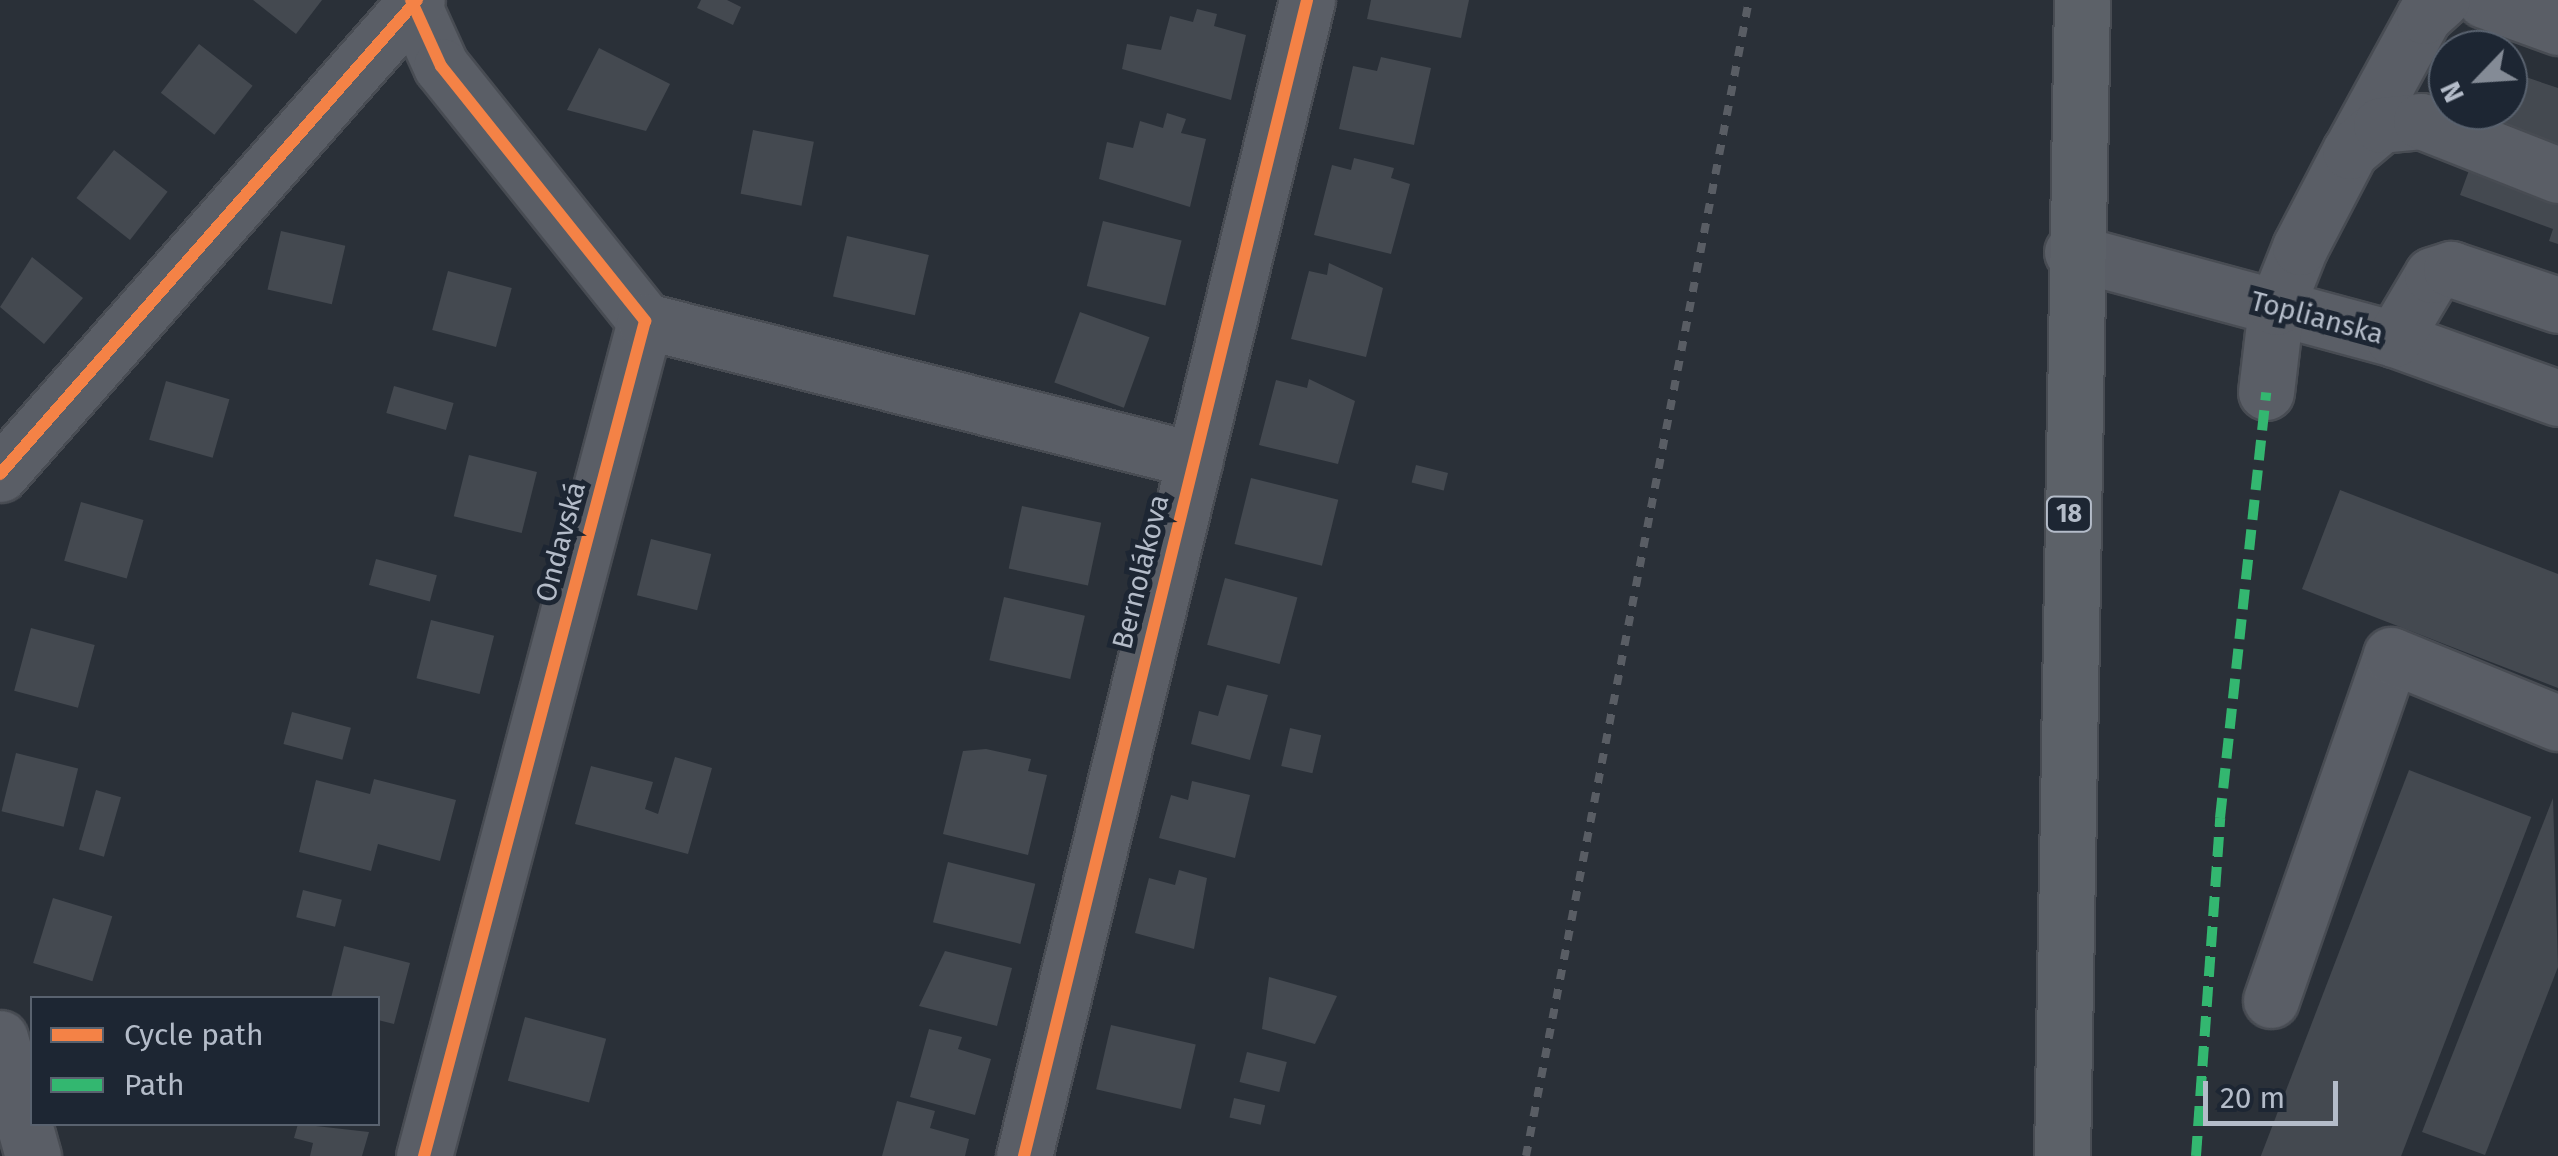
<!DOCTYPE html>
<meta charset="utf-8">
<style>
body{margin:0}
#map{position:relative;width:2558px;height:1156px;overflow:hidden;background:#2a3038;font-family:"Fira Sans",sans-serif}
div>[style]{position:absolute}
.building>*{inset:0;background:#444950;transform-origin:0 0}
.roads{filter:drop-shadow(2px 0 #484c53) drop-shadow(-2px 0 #484c53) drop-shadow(0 2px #484c53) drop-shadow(0 -2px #484c53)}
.minor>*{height:55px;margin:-27.5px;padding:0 27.5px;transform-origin:27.5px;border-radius:27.5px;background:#5a5e66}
.major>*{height:55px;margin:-27.5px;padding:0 27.5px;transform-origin:27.5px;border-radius:27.5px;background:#5c6168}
.rail>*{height:8px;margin-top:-4px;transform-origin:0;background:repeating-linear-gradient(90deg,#595d64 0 10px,transparent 0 20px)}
.quiet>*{height:10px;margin-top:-5px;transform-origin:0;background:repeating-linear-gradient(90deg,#33b770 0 20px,transparent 0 30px)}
.cycleway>*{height:12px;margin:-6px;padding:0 6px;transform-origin:6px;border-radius:6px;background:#f48246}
span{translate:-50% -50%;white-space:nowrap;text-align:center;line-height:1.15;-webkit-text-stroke:10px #1d2633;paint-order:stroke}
.shield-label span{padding:2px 8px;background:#1d2633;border:2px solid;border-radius:8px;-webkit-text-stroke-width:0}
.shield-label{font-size:25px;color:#b4bcc9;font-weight:700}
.street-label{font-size:28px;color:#b4bcc9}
.legend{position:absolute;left:30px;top:996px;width:350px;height:130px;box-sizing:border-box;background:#1d2633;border:2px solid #59626f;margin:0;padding:12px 18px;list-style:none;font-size:30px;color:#b4bcc9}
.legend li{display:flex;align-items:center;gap:20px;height:50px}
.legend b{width:50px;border:2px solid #59626f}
.north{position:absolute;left:2428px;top:30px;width:100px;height:100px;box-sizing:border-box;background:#1d2633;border:2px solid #59626f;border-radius:50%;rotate:245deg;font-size:28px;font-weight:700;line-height:40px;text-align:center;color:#b4bcc9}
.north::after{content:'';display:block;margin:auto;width:35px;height:45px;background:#848b96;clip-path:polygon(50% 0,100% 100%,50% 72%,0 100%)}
.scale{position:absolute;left:2203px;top:1081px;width:135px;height:45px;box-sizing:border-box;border:5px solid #b4bcc9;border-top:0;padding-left:12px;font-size:30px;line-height:35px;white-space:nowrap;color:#b4bcc9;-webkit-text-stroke:8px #1d2633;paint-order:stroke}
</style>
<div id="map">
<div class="building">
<i style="clip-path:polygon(253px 0,322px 0,296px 34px)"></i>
<i style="clip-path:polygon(701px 0,727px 0,741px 7px,733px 25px,697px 8px)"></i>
<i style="clip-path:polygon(1371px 0,1469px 0,1461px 38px,1367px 19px)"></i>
<i style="clip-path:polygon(1197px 9px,1217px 14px,1214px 26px,1246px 35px,1231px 100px,1122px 69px,1127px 44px,1161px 50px,1170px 16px,1193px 22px)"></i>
<i style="left:199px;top:44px;width:68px;height:62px;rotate:38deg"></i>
<i style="clip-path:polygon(599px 48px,670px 84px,646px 131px,567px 110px)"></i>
<i style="clip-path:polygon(1381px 57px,1431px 68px,1414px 145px,1339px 129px,1353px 66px,1377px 71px)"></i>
<i style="clip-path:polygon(2508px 71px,2558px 88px,2558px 244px,2549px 241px,2553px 229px,2460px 195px,2491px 110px,2508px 110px)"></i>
<i style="clip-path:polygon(1167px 113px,1186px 119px,1181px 133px,1206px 139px,1190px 207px,1099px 179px,1107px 142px,1133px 148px,1140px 121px,1163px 128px)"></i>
<i style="left:753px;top:130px;width:62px;height:65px;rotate:11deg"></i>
<i style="left:114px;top:150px;width:68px;height:61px;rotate:38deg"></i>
<i style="clip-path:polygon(1354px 158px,1394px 168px,1391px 178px,1410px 184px,1391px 254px,1314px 235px,1332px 165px,1351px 170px)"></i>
<i style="left:1103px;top:221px;width:81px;height:67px;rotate:14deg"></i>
<i style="left:281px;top:231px;width:66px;height:60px;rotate:13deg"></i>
<i style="left:847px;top:236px;width:84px;height:62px;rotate:13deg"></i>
<i style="clip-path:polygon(32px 257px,83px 298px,44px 344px,0 307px)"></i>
<i style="clip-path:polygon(1329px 263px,1383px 288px,1366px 357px,1291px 339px,1309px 271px,1327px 275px)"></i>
<i style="left:448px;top:271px;width:66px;height:61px;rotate:15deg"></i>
<i style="left:1080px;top:312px;width:74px;height:75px;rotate:20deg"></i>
<i style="clip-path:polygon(1309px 379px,1355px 401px,1338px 464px,1259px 445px,1276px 380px,1307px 388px)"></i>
<i style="left:166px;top:381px;width:66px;height:61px;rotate:16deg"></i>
<i style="left:394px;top:386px;width:62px;height:28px;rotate:16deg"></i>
<i style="left:469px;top:455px;width:70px;height:63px;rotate:14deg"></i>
<i style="left:1416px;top:465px;width:33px;height:18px;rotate:14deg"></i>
<i style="left:1251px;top:478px;width:90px;height:68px;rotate:14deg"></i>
<i style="clip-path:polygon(2340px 490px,2558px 574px,2558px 688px,2302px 589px)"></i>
<i style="left:81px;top:502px;width:65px;height:61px;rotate:16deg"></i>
<i style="left:1022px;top:506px;width:81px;height:64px;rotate:12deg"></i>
<i style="left:651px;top:539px;width:62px;height:58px;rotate:14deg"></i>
<i style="left:376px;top:559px;width:63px;height:27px;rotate:15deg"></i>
<i style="left:1225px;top:578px;width:75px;height:69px;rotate:15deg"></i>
<i style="left:1004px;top:597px;width:83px;height:65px;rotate:13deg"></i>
<i style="left:431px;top:620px;width:65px;height:60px;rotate:14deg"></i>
<i style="left:31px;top:628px;width:66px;height:65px;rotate:15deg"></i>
<i style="clip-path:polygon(1227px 685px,1268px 695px,1250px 760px,1191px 744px,1199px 711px,1218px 716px)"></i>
<i style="left:292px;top:712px;width:61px;height:33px;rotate:15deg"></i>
<i style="left:1290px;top:728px;width:32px;height:39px;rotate:13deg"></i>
<i style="clip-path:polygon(986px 749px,1031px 759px,1028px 771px,1047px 775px,1028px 855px,943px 834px,963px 751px)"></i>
<i style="left:16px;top:753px;width:64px;height:60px;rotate:14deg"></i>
<i style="clip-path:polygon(675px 757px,712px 768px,688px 854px,575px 824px,591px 766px,653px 782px,645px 809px,658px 814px)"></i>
<i style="left:2409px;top:770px;width:131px;height:414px;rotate:21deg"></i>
<i style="clip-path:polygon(374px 779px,456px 800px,440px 861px,378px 844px,371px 871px,299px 852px,316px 780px,370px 794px)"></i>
<i style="clip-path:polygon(1192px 781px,1250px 795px,1235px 858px,1159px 838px,1171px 795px,1188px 800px)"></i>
<i style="left:96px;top:790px;width:26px;height:62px;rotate:16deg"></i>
<i style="clip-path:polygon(2553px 798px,2558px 967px,2485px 1155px,2422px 1132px)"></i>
<i style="left:948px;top:862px;width:90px;height:62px;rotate:14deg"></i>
<i style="clip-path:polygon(1179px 870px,1207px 878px,1194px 949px,1135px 933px,1149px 878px,1175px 885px)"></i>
<i style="left:303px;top:890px;width:40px;height:28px;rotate:14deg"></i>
<i style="left:53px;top:898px;width:62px;height:68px;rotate:17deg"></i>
<i style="clip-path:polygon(344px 946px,410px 963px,394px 1024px,378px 1020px,378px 998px,331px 998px)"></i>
<i style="clip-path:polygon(945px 951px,1012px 968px,997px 1026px,919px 1006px)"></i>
<i style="clip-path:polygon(1269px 977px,1337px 996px,1315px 1044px,1262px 1029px)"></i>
<i style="left:525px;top:1017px;width:84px;height:66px;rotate:15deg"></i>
<i style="left:1111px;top:1025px;width:87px;height:66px;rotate:13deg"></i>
<i style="clip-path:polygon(929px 1029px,962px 1037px,958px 1049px,991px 1059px,975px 1115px,910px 1097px)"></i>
<i style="left:1247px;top:1052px;width:41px;height:31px;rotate:14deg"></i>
<i style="left:1234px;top:1098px;width:32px;height:20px;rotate:13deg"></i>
<i style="clip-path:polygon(897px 1101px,935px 1111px,930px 1128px,969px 1139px,965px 1156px,882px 1156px)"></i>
<i style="clip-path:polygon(298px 1124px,369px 1132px,362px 1156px,310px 1156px,313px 1143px,294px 1138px)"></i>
</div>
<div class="roads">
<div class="minor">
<i style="left:411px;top:0;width:72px;rotate:65.6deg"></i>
<i style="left:441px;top:66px;width:327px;rotate:51.3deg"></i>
<i style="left:645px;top:321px;width:864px;rotate:104.82deg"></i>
<i style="left:2484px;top:0;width:79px;rotate:20deg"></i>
<i style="left:2351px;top:150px;width:153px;rotate:-61.4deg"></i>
<i style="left:2424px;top:16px;width:24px;rotate:-42deg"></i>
<i style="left:2072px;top:252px;width:334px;rotate:15.1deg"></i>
<i style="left:2394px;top:339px;width:174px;rotate:19.8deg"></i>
<i style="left:645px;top:321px;width:567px;rotate:14.18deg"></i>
<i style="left:2394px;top:339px;width:74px;rotate:-59.3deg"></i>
<i style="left:2432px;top:275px;width:20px;rotate:-18deg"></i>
<i style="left:2451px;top:269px;width:113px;rotate:18.6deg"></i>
<i style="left:2266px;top:392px;width:86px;rotate:-83.3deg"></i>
<i style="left:2276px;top:307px;width:65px;rotate:-68.2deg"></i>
<i style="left:2300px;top:247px;width:108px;rotate:-62.5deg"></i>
<i style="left:2350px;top:151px;width:40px;rotate:-40deg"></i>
<i style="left:2381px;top:125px;width:40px;rotate:-5.7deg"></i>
<i style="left:2421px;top:121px;width:147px;rotate:21.5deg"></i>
<i style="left:0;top:474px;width:631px;rotate:-48.66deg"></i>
<i style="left:2271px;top:1000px;width:365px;rotate:-70.8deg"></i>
<i style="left:2391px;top:655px;width:180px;rotate:22.2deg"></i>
<i style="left:0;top:1038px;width:123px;rotate:74.4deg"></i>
<i style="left:1024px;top:1156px;width:1190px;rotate:-76.24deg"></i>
</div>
<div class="major">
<i style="left:2062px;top:1156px;width:1156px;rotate:-89.01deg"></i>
</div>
</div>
<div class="rail">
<i style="left:1526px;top:1156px;width:1177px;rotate:-79.08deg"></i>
</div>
<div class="quiet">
<i style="left:2196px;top:1156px;width:339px;rotate:-85.9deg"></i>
<i style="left:2220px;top:818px;width:428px;rotate:-83.8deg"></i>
</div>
<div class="cycleway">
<i style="left:411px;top:0;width:72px;rotate:65.6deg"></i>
<i style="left:441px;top:66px;width:327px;rotate:51.3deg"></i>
<i style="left:645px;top:321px;width:864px;rotate:104.82deg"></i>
<i style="left:0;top:474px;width:631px;rotate:-48.66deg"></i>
<i style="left:1024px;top:1156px;width:1190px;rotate:-76.24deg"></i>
</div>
<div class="shield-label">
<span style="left:2069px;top:514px">18</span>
</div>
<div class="street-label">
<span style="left:2317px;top:318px;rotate:15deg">Toplianska</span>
<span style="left:561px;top:542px;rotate:-75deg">Ondavská</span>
<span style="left:1141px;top:572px;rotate:-76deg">Bernolákova</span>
</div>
<ul class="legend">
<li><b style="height:12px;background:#f48246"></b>Cycle path</li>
<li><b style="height:12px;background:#33b770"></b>Path</li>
</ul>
<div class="north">N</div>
<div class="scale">20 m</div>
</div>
